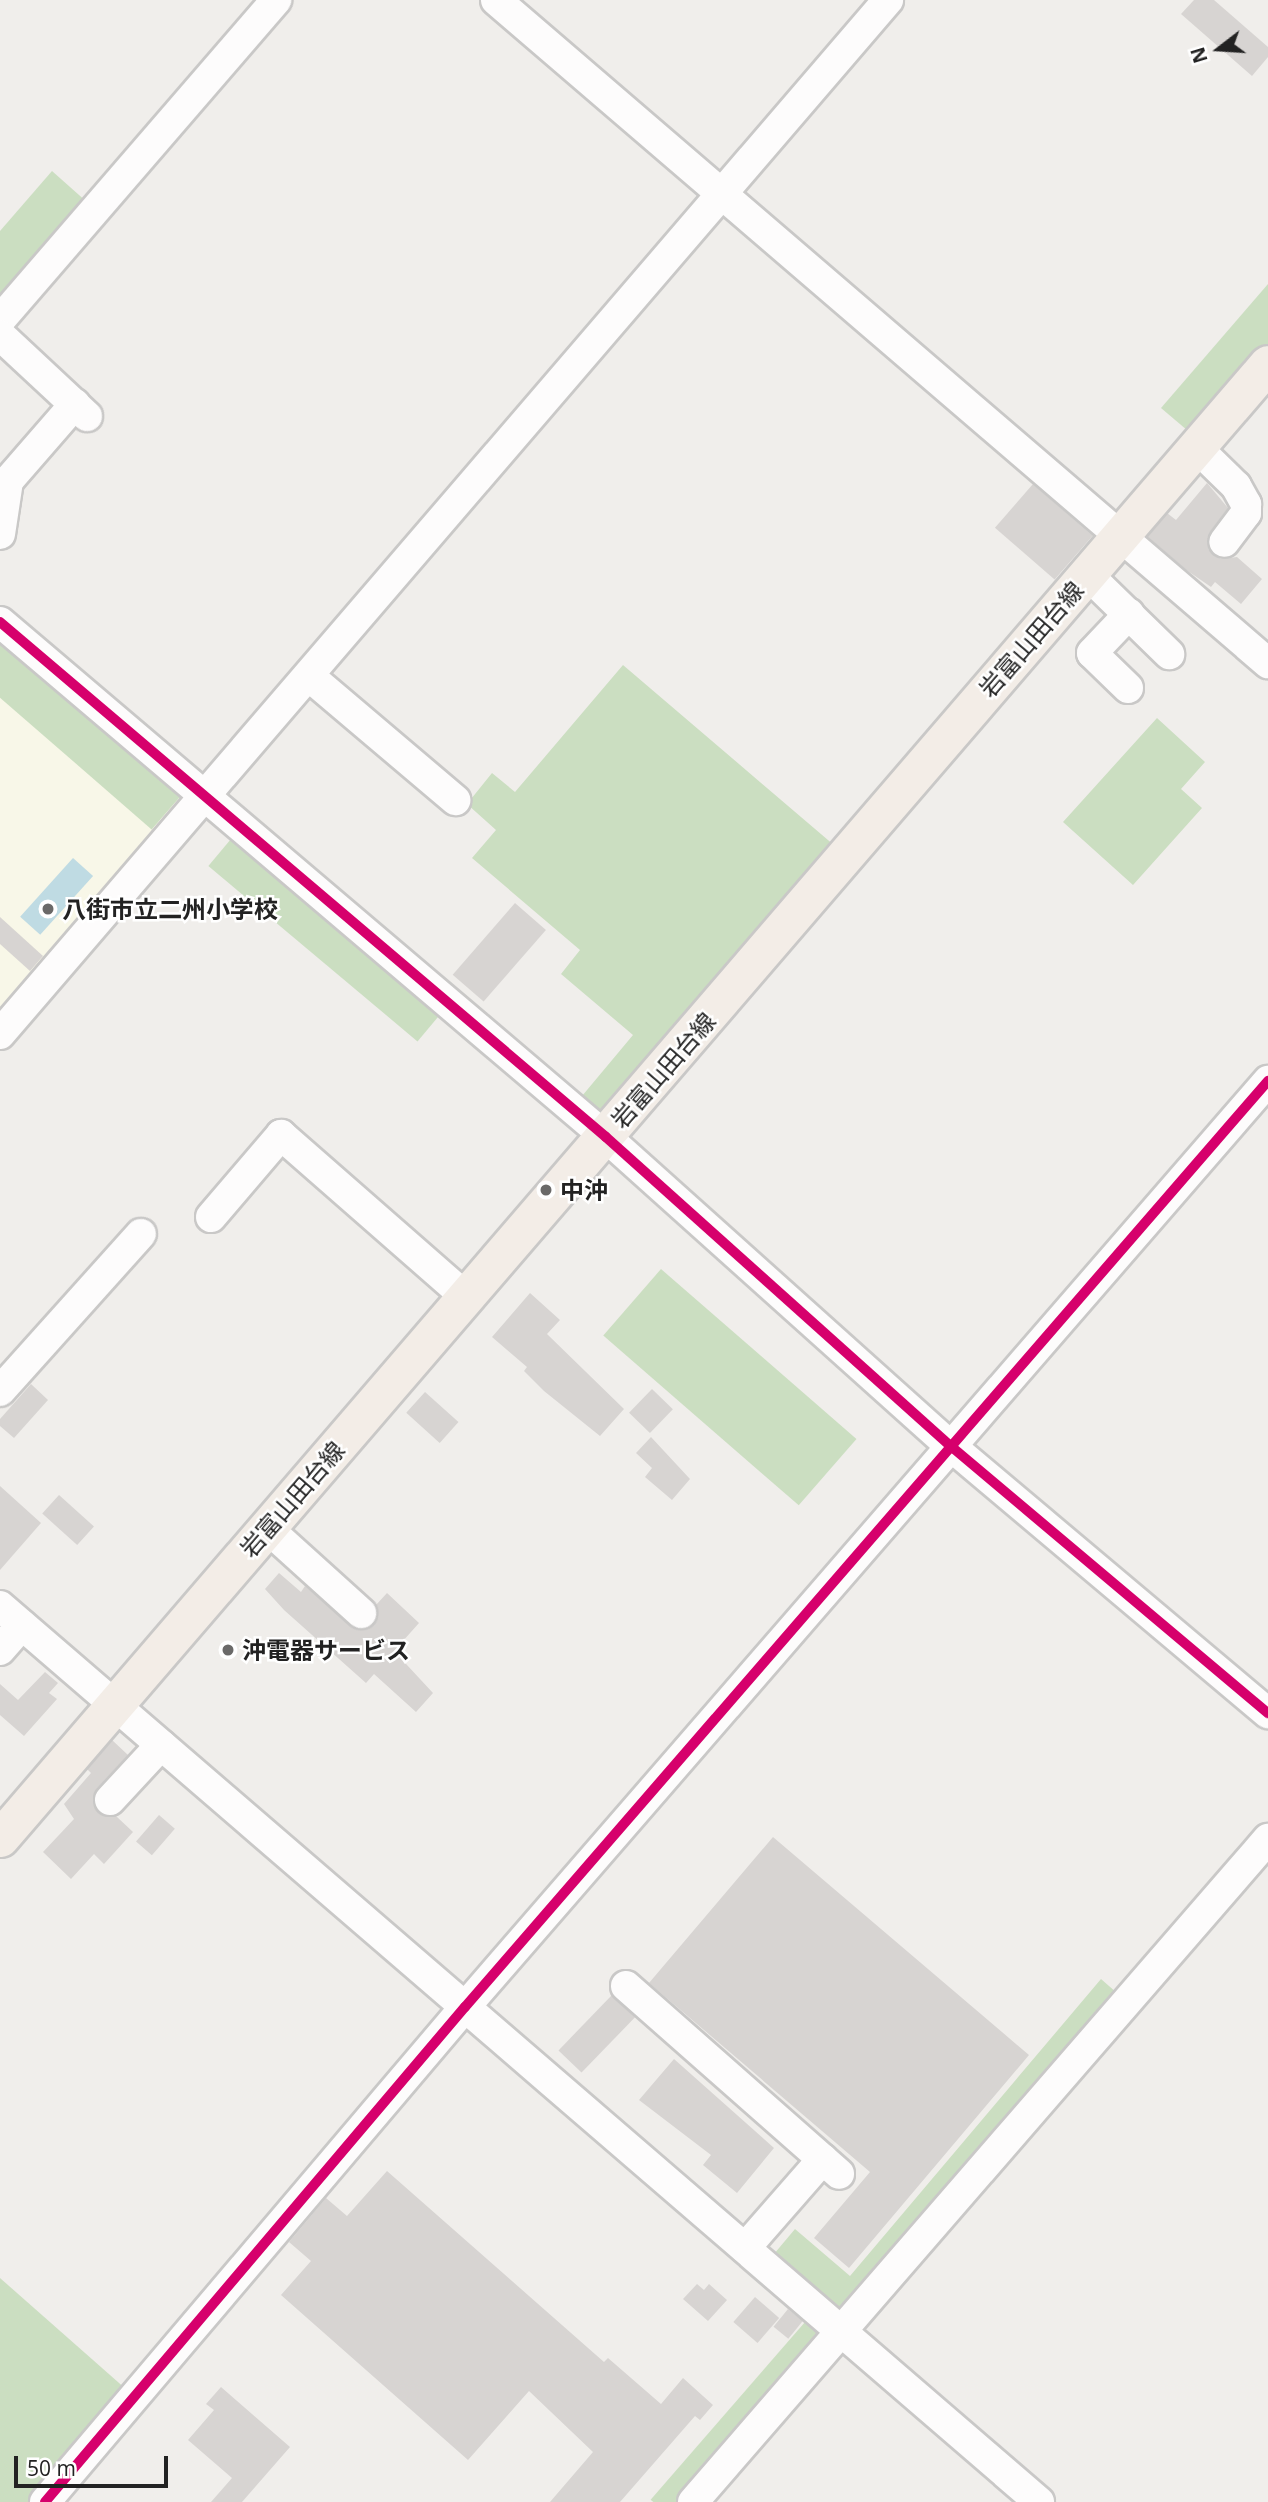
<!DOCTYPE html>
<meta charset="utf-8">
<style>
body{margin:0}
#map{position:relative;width:1268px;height:2502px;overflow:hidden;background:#f0eeeb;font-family:"Open Sans","Noto Sans JP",sans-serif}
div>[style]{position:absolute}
.education>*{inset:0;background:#f8f7e8}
.forest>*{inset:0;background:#cbdec1;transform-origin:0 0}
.water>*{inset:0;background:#bfdbe3;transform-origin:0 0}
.building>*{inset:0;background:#d7d4d2;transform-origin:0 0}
.roads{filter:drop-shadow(2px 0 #c9c8c7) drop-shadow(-2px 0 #c9c8c7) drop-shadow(0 2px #c9c8c7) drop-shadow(0 -2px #c9c8c7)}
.minor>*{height:30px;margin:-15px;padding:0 15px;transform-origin:15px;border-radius:15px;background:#fdfcfc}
.major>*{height:37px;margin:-18.5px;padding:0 18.5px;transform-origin:18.5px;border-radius:18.5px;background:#f3ede7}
.cycleway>*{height:10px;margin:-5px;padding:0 5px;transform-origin:5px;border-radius:5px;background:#d6006c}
.dots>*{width:19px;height:19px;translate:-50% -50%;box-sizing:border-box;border:4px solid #fff;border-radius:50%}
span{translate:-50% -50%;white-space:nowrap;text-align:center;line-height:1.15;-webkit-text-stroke:5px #fff;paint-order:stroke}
.street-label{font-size:24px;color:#222}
.poi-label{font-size:24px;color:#222;font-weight:700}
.left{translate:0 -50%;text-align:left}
.north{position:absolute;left:1184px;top:14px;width:70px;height:70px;-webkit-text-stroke:5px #fff;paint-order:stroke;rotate:253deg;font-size:19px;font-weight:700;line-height:28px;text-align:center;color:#222}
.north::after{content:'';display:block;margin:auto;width:24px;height:32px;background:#222;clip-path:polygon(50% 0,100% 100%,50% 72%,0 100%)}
.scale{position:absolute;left:14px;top:2456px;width:154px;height:32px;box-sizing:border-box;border:4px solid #222;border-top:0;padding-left:9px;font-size:21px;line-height:24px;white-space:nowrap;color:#222;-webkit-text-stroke:5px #fff;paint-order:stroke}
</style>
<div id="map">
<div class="education">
<i style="clip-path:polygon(0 631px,193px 796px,0 1022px)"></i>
</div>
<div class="forest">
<i style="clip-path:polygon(52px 171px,88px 203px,0 303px,0 231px)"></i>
<i style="clip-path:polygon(1268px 284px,1268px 350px,1194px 436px,1161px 408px)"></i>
<i style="left:0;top:638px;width:240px;height:45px;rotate:41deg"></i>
<i style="clip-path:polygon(623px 665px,835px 846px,601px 1123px,577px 1102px,633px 1035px,561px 974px,580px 950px,472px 858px,496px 830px,467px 804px,492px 773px,515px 792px)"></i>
<i style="clip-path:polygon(1157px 718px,1205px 762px,1181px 789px,1202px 808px,1133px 885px,1063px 822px)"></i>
<i style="left:236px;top:833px;width:273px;height:43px;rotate:40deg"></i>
<i style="left:661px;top:1269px;width:259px;height:88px;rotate:41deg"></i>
<i style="clip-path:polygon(1101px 1979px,1117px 1993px,845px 2315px,774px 2254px,795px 2229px,850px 2276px)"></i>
<i style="clip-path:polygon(0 2278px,127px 2390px,29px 2502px,0 2502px)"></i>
<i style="left:812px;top:2314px;width:23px;height:246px;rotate:41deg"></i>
</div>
<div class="water">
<i style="left:73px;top:858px;width:27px;height:79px;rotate:42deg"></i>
</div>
<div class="building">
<i style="clip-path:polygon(1194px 0,1214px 0,1268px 47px,1268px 57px,1252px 76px,1181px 14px)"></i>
<i style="clip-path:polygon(1207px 483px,1228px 508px,1210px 532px,1208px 549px,1221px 559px,1237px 557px,1262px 579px,1241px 604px,1215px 582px,1211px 587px,1185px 569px,1147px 536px,1167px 513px,1176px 520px)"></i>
<i style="left:1033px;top:484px;width:79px;height:58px;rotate:41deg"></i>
<i style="left:515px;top:903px;width:41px;height:95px;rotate:41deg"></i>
<i style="clip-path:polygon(0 917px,43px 956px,30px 971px,0 944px)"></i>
<i style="clip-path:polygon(530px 1293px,560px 1320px,547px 1334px,624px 1409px,600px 1436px,544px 1391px,524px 1371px,527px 1367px,492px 1337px)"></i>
<i style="clip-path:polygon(31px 1384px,48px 1400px,14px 1438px,0 1426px,0 1419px)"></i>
<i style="left:652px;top:1389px;width:29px;height:33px;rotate:44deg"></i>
<i style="left:425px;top:1392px;width:45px;height:28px;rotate:42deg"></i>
<i style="clip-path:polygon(651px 1437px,690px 1479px,672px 1500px,645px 1477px,652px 1468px,636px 1453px)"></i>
<i style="clip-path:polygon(0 1486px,41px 1523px,0 1570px)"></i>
<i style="left:59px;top:1495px;width:47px;height:25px;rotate:42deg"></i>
<i style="clip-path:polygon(279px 1573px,301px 1592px,305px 1586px,357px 1630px,374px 1624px,376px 1605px,387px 1593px,419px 1623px,394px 1651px,433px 1693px,416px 1712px,374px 1674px,366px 1683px,284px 1610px,265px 1589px)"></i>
<i style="clip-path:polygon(45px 1672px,58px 1683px,49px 1693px,57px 1699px,24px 1736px,0 1715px,0 1684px,18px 1700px)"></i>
<i style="clip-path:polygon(112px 1740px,128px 1755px,97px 1788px,93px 1804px,99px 1813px,116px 1816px,133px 1832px,104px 1864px,94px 1854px,71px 1879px,43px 1852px,74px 1819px,64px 1804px,91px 1773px,87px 1769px)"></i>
<i style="left:159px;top:1815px;width:21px;height:35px;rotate:41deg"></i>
<i style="clip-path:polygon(773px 1837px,1029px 2055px,849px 2268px,814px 2238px,870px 2172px,649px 1983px)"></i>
<i style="left:612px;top:1995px;width:32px;height:77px;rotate:44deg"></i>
<i style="clip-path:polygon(674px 2059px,774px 2148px,737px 2193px,703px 2165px,711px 2155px,639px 2100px)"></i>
<i style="clip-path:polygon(387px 2171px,604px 2362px,608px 2358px,661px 2404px,683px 2378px,713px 2405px,700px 2420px,695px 2416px,620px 2502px,550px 2502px,593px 2452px,529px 2391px,468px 2460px,281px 2295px,311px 2261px,289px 2242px,326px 2198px,347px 2216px)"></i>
<i style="clip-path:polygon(697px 2284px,704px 2290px,709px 2284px,727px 2300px,708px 2321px,683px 2299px)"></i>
<i style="left:755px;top:2297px;width:32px;height:33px;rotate:41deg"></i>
<i style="left:788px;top:2309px;width:19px;height:23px;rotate:39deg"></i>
<i style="clip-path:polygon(221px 2387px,290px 2447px,242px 2502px,211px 2502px,232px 2478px,188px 2440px,214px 2410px,206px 2404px)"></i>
</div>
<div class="roads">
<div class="minor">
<i style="left:496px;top:0;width:1018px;rotate:40.66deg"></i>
<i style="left:0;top:320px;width:423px;rotate:-49.2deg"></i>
<i style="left:0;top:335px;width:119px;rotate:43deg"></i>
<i style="left:1196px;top:447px;width:56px;rotate:44.3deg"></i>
<i style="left:1236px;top:486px;width:21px;rotate:61deg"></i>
<i style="left:1246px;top:504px;width:9px;rotate:90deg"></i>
<i style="left:1246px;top:513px;width:36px;rotate:127deg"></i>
<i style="left:0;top:534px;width:54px;rotate:-81.4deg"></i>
<i style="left:8px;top:481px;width:102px;rotate:-49deg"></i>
<i style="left:1087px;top:574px;width:115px;rotate:44.3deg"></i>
<i style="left:0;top:622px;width:795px;rotate:40.36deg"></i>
<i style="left:606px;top:1137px;width:466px;rotate:41.9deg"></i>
<i style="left:953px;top:1448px;width:412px;rotate:40.1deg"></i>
<i style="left:309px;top:676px;width:192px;rotate:40.3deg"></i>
<i style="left:1128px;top:688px;width:50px;rotate:-135.8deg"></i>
<i style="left:1092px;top:653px;width:54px;rotate:-46.5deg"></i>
<i style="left:0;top:1034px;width:1363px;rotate:-49.34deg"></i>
<i style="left:211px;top:1217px;width:108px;rotate:-49.5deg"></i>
<i style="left:281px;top:1135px;width:247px;rotate:41.2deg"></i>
<i style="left:0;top:1391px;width:211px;rotate:-48.1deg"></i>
<i style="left:267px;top:1528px;width:127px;rotate:42.1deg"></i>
<i style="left:0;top:1606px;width:1372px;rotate:40.77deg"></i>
<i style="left:0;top:1650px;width:33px;rotate:-49deg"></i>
<i style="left:110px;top:1800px;width:75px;rotate:-47.2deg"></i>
<i style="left:626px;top:1986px;width:284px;rotate:41.4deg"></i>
<i style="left:745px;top:2248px;width:118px;rotate:-48.8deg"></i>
<i style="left:45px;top:2502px;width:649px;rotate:-49.69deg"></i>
<i style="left:465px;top:2007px;width:1226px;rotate:-49.07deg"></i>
<i style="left:693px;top:2502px;width:878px;rotate:-49.07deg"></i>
</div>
<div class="major">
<i style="left:0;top:1838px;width:1944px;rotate:-49.3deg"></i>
</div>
</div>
<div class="cycleway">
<i style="left:0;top:622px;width:795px;rotate:40.36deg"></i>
<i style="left:606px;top:1137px;width:466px;rotate:41.9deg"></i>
<i style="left:953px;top:1448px;width:412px;rotate:40.1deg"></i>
<i style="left:45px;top:2502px;width:649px;rotate:-49.69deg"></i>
<i style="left:465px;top:2007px;width:1226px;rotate:-49.07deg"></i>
</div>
<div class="dots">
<i style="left:48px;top:909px;background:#6a6968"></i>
<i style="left:546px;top:1190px;background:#6a6968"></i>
<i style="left:228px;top:1650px;background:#6a6968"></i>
</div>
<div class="street-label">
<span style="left:1031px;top:639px;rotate:-49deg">岩富山田台線</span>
<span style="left:663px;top:1070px;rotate:-49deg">岩富山田台線</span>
<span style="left:292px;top:1499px;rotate:-49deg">岩富山田台線</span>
</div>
<div class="poi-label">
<span class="left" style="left:62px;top:909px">八街市立二州小学校</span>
<span class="left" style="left:560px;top:1190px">中沖</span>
<span class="left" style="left:242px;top:1650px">沖電器サービス</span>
</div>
<div class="north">N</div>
<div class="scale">50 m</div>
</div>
